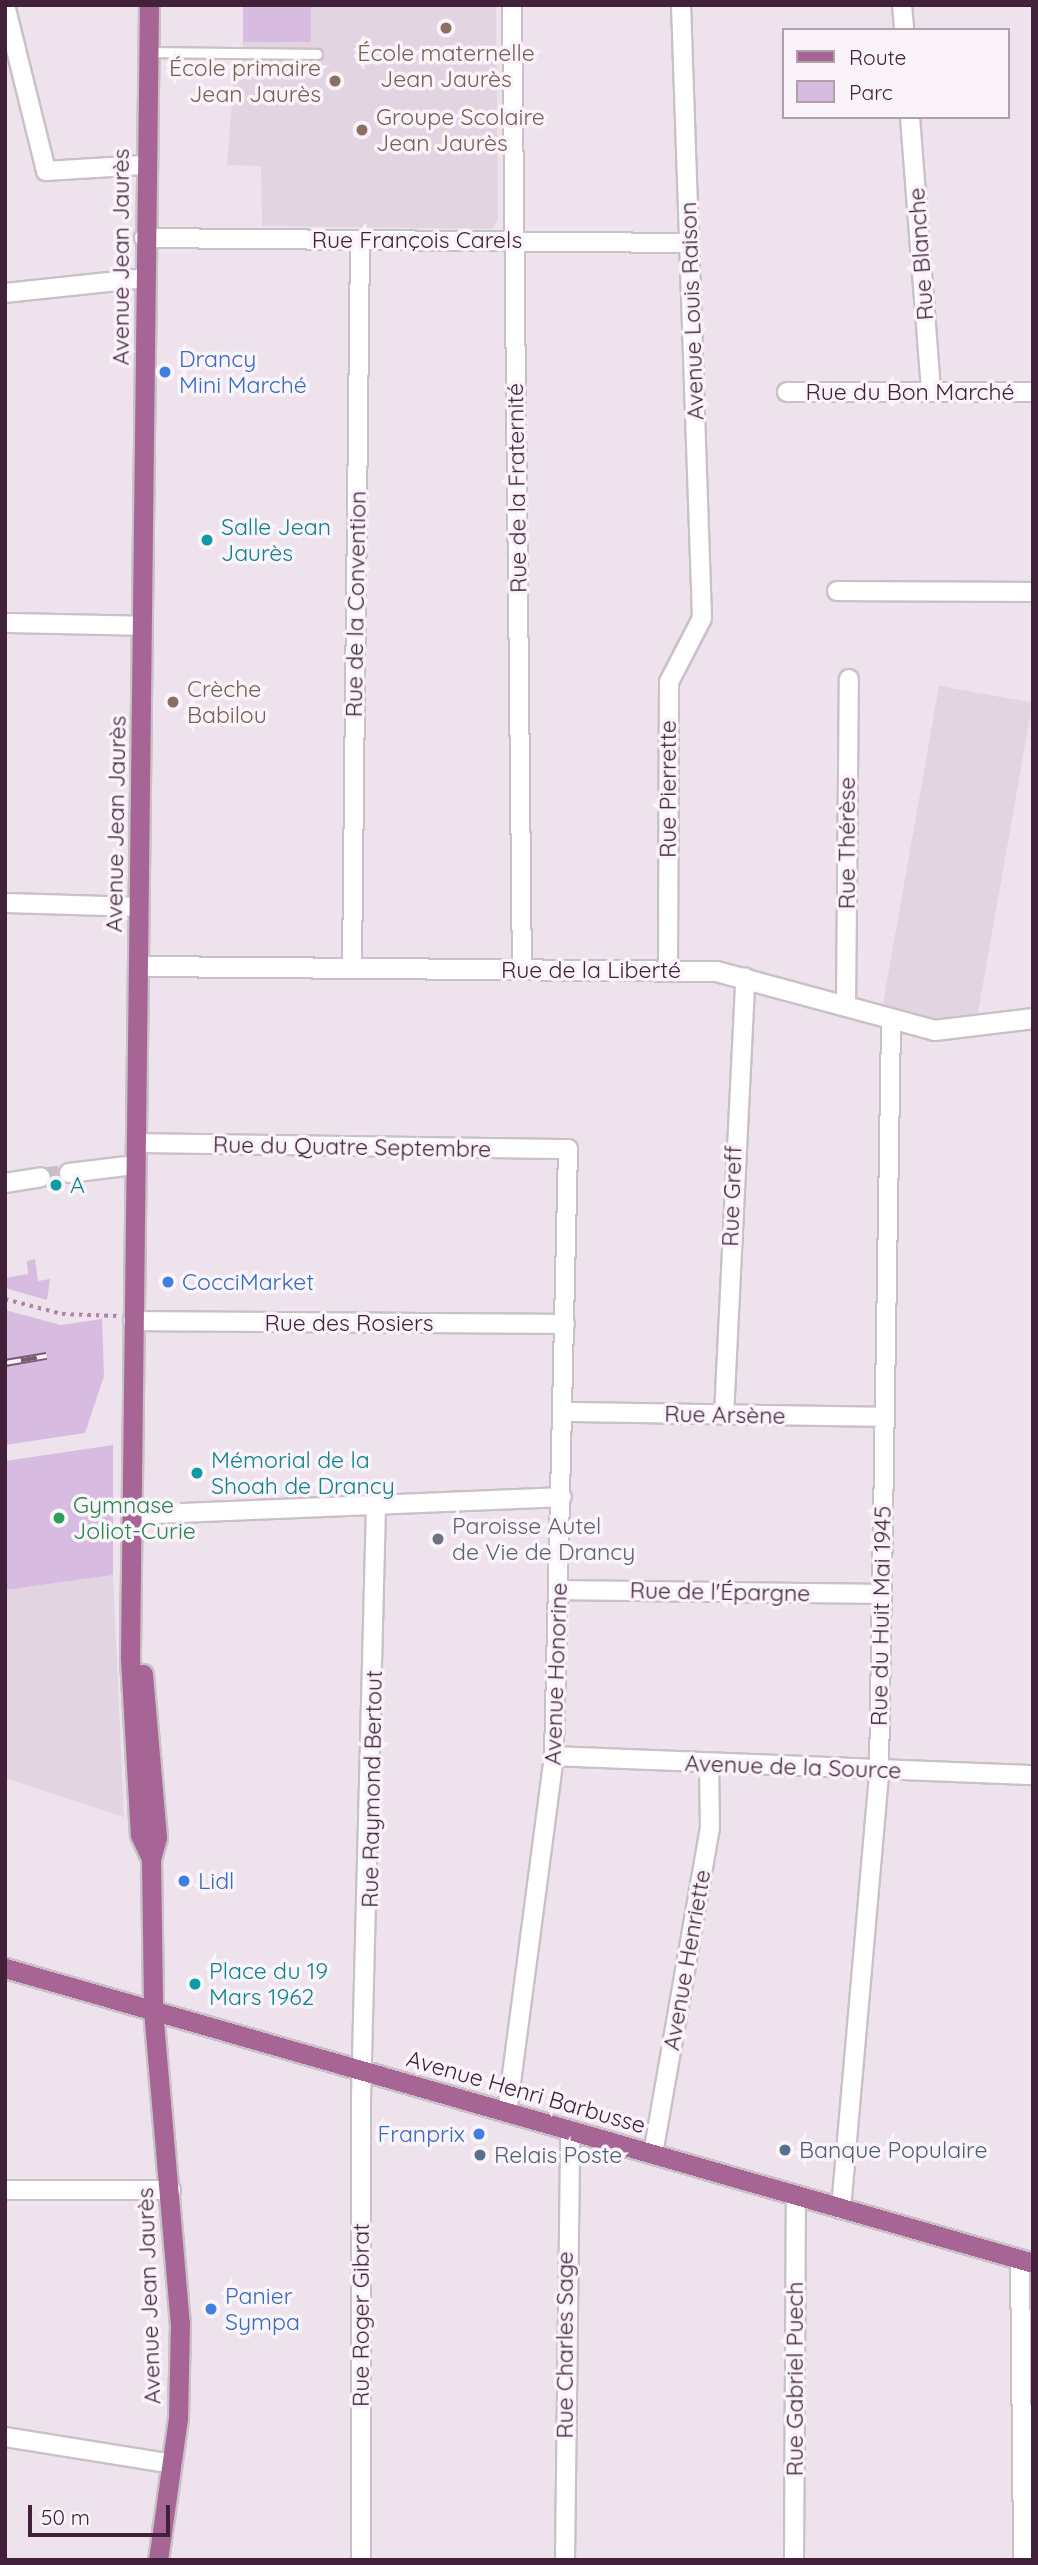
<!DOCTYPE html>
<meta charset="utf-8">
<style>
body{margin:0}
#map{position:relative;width:1038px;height:2565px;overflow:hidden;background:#eee3ed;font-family:Quicksand,sans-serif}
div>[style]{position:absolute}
.built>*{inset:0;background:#e2d4e1;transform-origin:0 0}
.green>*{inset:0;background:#d8bbe0;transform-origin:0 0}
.minor-tunnel>*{height:18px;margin-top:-9px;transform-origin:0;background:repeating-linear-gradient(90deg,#cbbcc9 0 18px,transparent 0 27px)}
.path>*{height:3.5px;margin-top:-1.75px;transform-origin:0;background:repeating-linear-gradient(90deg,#b382a9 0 3.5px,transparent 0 8.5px)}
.roads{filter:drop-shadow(2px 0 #cac1c8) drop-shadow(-2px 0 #cac1c8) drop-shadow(0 2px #cac1c8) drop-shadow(0 -2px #cac1c8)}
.service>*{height:9px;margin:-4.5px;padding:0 4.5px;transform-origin:4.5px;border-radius:4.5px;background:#fff}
.minor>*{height:18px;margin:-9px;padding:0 9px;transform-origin:9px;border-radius:9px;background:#fff}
.tertiary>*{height:19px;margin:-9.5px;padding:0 9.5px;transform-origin:9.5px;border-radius:9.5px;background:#fff}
.primary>*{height:19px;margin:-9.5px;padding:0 9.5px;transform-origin:9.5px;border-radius:9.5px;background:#a66595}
.rail>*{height:8px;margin-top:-4px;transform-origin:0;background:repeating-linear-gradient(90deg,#faf4fa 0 16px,#7c5c74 0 32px);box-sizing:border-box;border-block:2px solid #7c5c74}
.dots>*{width:19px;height:19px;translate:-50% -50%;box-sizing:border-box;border:4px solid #faf4fa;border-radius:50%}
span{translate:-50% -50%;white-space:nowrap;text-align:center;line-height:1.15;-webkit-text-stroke:7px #faf4fa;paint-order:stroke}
.education-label{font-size:23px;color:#785e54}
.right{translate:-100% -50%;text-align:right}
.left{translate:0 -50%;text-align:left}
.street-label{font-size:23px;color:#402139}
.shop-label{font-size:23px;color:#366cbe}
.culture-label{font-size:23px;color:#0d838f}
.leisure-label{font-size:23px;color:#27864d}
.worship-label{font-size:23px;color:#5b616d}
.service-label{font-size:23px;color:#4e5e75}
.frame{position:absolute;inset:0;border:7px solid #402139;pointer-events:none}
.legend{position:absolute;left:782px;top:28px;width:228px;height:91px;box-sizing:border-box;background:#faf4fa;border:2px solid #b0a0ad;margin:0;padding:9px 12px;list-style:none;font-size:21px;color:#402139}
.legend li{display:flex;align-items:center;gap:14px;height:35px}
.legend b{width:35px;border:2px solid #b0a0ad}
.scale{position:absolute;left:28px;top:2505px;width:142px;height:32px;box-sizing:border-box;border:4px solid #402139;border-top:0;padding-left:9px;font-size:21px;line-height:24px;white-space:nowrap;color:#402139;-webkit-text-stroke:5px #faf4fa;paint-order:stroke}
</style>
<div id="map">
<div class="built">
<i style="clip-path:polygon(311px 5px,496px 5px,498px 220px,492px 229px,262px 226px,261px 166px,227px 165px,235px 63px,242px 64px,243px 42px,310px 42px)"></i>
<i style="left:939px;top:686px;width:95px;height:330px;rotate:10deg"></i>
<i style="clip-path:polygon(113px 1575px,124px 1817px,5px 1778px,5px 1590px)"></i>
</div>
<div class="green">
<i style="left:243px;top:5px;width:68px;height:37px"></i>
<i style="clip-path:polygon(35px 1259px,38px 1281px,50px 1279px,47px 1300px,5px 1288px,5px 1278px,28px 1274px,27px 1261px)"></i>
<i style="clip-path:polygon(5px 1310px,61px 1325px,102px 1319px,104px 1376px,85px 1433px,5px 1445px)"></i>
<i style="clip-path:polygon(113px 1445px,113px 1575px,5px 1590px,5px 1461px)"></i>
</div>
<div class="minor-tunnel">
<i style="left:41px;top:1177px;width:28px;rotate:-8deg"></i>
</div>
<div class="path">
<i style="left:5px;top:1299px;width:59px;rotate:14.7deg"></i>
<i style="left:62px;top:1314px;width:56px;rotate:2deg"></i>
</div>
<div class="roads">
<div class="service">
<i style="left:149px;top:52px;width:168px;rotate:0.7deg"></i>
</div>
<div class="minor">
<i style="left:5px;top:5px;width:171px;rotate:76.1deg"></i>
<i style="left:46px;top:171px;width:97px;rotate:-3.5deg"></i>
<i style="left:512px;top:5px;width:965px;rotate:89.41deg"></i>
<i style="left:902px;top:5px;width:25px;rotate:85deg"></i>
<i style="left:910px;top:117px;width:275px;rotate:85.6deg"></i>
<i style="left:144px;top:238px;width:545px;rotate:0.53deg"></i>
<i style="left:5px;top:293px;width:142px;rotate:-6.1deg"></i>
<i style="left:787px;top:392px;width:246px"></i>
<i style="left:837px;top:591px;width:196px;rotate:0.3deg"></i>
<i style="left:5px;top:623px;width:138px;rotate:1.2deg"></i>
<i style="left:5px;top:903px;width:134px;rotate:1.7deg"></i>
<i style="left:352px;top:967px;width:726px;rotate:-89.37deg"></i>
<i style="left:668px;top:969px;width:287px;rotate:-89.8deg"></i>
<i style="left:669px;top:682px;width:72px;rotate:-62.7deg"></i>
<i style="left:702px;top:618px;width:613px;rotate:-91.96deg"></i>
<i style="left:846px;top:1006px;width:327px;rotate:-89.5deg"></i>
<i style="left:136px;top:1143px;width:432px;rotate:0.8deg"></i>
<i style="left:568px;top:1149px;width:607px;rotate:91.32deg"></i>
<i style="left:554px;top:1756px;width:359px;rotate:97.5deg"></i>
<i style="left:69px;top:1173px;width:65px;rotate:-7deg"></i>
<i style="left:5px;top:1183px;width:36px;rotate:-9deg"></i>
<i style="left:133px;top:1321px;width:432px;rotate:0.4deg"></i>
<i style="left:567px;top:1412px;width:316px;rotate:0.9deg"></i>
<i style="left:724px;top:1415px;width:438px;rotate:-87.2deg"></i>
<i style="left:133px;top:1515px;width:429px;rotate:-2.4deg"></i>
<i style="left:560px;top:1590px;width:321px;rotate:0.7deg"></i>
<i style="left:554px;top:1756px;width:479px;rotate:2.3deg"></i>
<i style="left:653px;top:2154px;width:331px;rotate:-80.1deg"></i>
<i style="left:710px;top:1828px;width:63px;rotate:-90.9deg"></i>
<i style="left:5px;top:2190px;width:166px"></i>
<i style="left:841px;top:2209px;width:440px;rotate:-85deg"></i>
<i style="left:879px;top:1771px;width:750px;rotate:-89.08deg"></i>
<i style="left:1020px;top:2260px;width:300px;rotate:89.4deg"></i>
<i style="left:5px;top:2437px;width:170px;rotate:9.1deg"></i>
<i style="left:361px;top:2560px;width:462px;rotate:-90deg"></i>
<i style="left:361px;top:2098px;width:591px;rotate:-88.55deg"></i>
<i style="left:565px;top:2560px;width:430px;rotate:-89.3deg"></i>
<i style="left:794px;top:2560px;width:361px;rotate:-89.7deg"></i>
</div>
<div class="tertiary">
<i style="left:140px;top:966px;width:576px;rotate:0.5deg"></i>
<i style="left:716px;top:971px;width:226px;rotate:15.1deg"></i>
<i style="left:934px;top:1030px;width:100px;rotate:-6.9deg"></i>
</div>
<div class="primary">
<i style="left:149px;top:5px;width:1653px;rotate:90.66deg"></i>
<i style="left:130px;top:1658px;width:177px;rotate:86.8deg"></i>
<i style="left:140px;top:1835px;width:26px;rotate:65deg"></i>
<i style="left:143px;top:1674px;width:164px;rotate:85.1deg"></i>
<i style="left:157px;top:1837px;width:23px;rotate:105deg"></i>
<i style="left:151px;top:1859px;width:151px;rotate:89.2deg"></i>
<i style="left:153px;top:2010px;width:314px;rotate:85.1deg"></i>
<i style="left:180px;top:2323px;width:95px;rotate:91.2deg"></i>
<i style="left:178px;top:2418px;width:143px;rotate:98deg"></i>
<i style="left:5px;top:1968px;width:1069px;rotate:16.01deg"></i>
</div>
</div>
<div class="rail">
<i style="left:5px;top:1363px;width:42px;rotate:-9.7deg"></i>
</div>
<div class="dots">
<i style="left:446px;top:28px;background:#8d6e63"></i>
<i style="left:335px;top:81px;background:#8d6e63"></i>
<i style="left:362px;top:130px;background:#8d6e63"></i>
<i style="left:165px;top:372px;background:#3f7fe0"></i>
<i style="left:207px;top:540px;background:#0f9aa8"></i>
<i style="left:173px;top:702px;background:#8d6e63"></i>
<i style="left:56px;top:1185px;background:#0f9aa8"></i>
<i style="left:168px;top:1282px;background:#3f7fe0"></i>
<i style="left:197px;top:1473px;background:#0f9aa8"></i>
<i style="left:59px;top:1518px;background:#2e9e5b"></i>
<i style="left:438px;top:1539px;background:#6b7280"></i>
<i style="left:184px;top:1881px;background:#3f7fe0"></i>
<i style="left:195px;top:1984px;background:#0f9aa8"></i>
<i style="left:479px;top:2134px;background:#3f7fe0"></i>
<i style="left:785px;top:2150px;background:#5c6f8a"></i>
<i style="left:480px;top:2155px;background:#5c6f8a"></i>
<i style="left:211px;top:2309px;background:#3f7fe0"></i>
</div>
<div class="education-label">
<span style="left:446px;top:66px">École maternelle<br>Jean Jaurès</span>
<span class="right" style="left:321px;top:81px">École primaire<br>Jean Jaurès</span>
<span class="left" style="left:376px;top:130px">Groupe Scolaire<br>Jean Jaurès</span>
<span class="left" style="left:187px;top:702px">Crèche<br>Babilou</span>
</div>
<div class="street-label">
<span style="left:417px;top:240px">Rue François Carels</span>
<span style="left:921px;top:254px;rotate:-94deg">Rue Blanche</span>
<span style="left:121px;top:257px;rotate:-90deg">Avenue Jean Jaurès</span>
<span style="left:692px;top:311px;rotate:-92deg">Avenue Louis Raison</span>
<span style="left:910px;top:392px">Rue du Bon Marché</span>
<span style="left:517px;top:488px;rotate:-91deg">Rue de la Fraternité</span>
<span style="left:356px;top:604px;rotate:-89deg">Rue de la Convention</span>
<span style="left:668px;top:789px;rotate:-90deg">Rue Pierrette</span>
<span style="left:116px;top:824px;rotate:-89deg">Avenue Jean Jaurès</span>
<span style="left:847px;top:843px;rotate:-90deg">Rue Thérèse</span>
<span style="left:591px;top:970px">Rue de la Liberté</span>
<span style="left:352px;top:1147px;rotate:1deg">Rue du Quatre Septembre</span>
<span style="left:732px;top:1196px;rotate:-88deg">Rue Greff</span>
<span style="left:349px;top:1323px">Rue des Rosiers</span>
<span style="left:725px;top:1415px;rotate:1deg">Rue Arsène</span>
<span style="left:720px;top:1592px;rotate:1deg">Rue de l'Épargne</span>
<span style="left:881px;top:1616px;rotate:-89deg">Rue du Huit Mai 1945</span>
<span style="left:556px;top:1674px;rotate:-88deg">Avenue Honorine</span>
<span style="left:793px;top:1767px;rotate:2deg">Avenue de la Source</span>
<span style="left:372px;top:1789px;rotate:-89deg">Rue Raymond Bertout</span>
<span style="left:687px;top:1960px;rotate:-80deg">Avenue Henriette</span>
<span style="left:526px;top:2092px;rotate:16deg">Avenue Henri Barbusse</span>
<span style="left:149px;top:2296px;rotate:-92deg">Avenue Jean Jaurès</span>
<span style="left:361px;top:2315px;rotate:-90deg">Rue Roger Gibrat</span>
<span style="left:565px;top:2345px;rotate:-90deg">Rue Charles Sage</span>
<span style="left:795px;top:2379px;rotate:-90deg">Rue Gabriel Puech</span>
</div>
<div class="shop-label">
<span class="left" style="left:179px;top:372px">Drancy<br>Mini Marché</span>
<span class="left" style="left:182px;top:1282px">CocciMarket</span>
<span class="left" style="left:198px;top:1881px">Lidl</span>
<span class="right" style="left:465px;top:2134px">Franprix</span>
<span class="left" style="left:225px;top:2309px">Panier<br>Sympa</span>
</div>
<div class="culture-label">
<span class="left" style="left:221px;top:540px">Salle Jean<br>Jaurès</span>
<span class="left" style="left:70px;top:1185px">A</span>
<span class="left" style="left:211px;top:1473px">Mémorial de la<br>Shoah de Drancy</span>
<span class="left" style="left:209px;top:1984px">Place du 19<br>Mars 1962</span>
</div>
<div class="leisure-label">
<span class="left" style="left:73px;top:1518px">Gymnase<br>Joliot-Curie</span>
</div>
<div class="worship-label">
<span class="left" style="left:452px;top:1539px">Paroisse Autel<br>de Vie de Drancy</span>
</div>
<div class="service-label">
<span class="left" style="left:799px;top:2150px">Banque Populaire</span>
<span class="left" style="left:494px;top:2155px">Relais Poste</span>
</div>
<div class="frame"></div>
<ul class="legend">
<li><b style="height:9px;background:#a66595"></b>Route</li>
<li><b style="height:19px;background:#d8bbe0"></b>Parc</li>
</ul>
<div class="scale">50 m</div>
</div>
